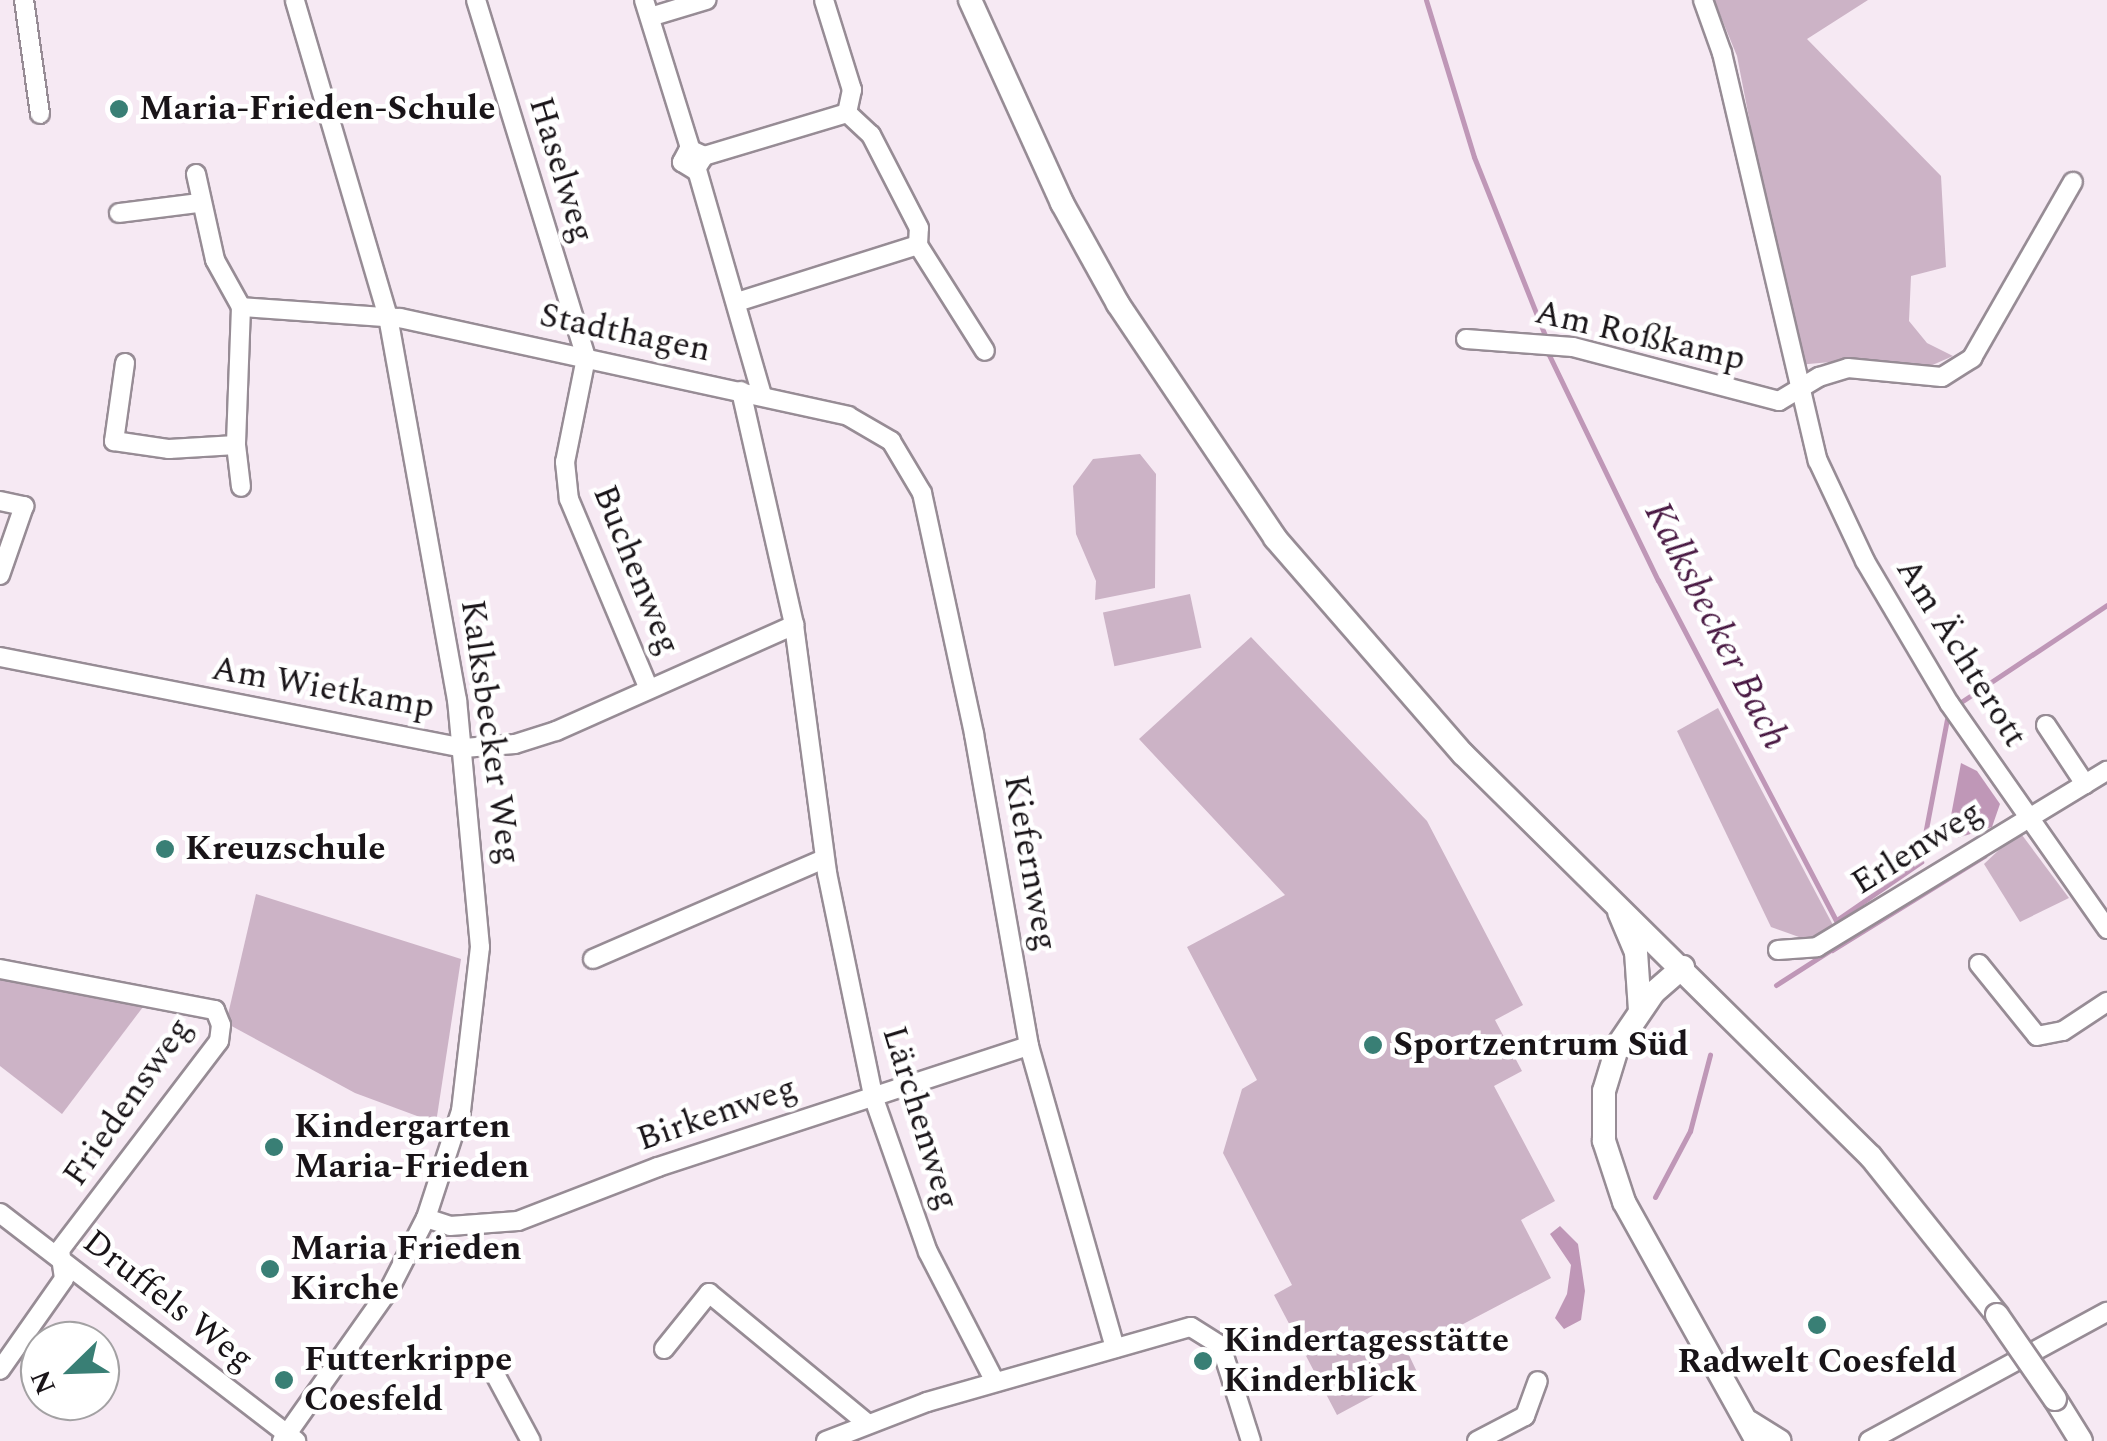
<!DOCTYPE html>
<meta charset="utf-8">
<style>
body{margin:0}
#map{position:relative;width:2107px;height:1441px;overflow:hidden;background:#f6e9f3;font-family:Spectral,serif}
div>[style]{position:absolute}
.green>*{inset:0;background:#ccb3c6;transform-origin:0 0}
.water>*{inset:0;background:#bf97b7}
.stream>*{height:5px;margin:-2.5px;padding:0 2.5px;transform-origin:2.5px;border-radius:2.5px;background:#bf97b7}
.roads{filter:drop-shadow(2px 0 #978c95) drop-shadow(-2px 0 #978c95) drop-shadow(0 2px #978c95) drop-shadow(0 -2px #978c95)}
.minor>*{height:18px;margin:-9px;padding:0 9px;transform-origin:9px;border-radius:9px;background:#fff}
.major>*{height:22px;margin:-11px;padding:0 11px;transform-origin:11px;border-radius:11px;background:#fff}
.bridges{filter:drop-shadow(2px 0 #978c95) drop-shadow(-2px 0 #978c95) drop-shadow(0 2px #978c95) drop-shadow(0 -2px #978c95)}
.major-bridge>*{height:22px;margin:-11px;padding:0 11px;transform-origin:11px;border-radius:11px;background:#fff}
.dots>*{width:28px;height:28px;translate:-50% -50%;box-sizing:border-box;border:5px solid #fff;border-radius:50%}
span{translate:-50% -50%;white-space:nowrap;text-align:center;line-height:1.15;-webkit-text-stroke:9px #fff;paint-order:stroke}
.poi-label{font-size:35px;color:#191418;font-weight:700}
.left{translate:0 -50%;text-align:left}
.street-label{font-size:35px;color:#191418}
.water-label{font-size:38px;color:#491943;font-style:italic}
.north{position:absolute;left:20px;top:1321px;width:100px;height:100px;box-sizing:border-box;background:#fff;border:2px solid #a3a1a3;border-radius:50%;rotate:247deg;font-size:28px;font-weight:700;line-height:40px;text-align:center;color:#191418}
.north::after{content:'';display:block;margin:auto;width:35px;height:45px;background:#397f75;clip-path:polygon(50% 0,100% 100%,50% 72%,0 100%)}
</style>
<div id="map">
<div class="green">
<i style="clip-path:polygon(1714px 0,1868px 0,1807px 39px,1941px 176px,1946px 267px,1911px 276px,1909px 321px,1927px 343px,1953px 356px,1912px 374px,1831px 362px,1797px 365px,1737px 56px)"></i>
<i style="clip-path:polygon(1140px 454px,1156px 474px,1155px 588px,1095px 600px,1096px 581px,1076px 534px,1073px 486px,1093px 459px)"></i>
<i style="left:1190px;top:594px;width:55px;height:89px;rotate:78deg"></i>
<i style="clip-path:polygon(1251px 637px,1427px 821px,1523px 1005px,1495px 1020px,1522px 1071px,1494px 1086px,1555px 1201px,1521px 1220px,1551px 1278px,1408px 1353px,1417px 1372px,1337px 1415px,1274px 1295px,1292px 1285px,1223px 1153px,1242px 1089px,1257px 1080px,1187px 947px,1285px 895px,1139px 739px)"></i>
<i style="clip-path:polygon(1718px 708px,1834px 927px,1813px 942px,1771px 927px,1677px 731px)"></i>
<i style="clip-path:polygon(2019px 831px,2069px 898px,2020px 922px,1984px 864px)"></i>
<i style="clip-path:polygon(256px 894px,461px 959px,436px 1123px,355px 1093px,226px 1023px)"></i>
<i style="clip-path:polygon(0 971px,149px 999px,62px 1114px,0 1066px)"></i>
</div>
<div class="water">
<i style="clip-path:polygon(1961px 763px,1977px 771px,2000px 804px,1992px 827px,1958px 838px,1949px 826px)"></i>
<i style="clip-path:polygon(1560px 1226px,1578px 1244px,1585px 1291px,1581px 1320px,1564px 1329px,1555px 1318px,1567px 1294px,1571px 1265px,1550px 1234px)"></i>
</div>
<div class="stream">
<i style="left:1426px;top:0;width:164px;rotate:73deg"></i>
<i style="left:1474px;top:157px;width:192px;rotate:68.3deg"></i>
<i style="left:1549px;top:355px;width:250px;rotate:64.2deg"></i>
<i style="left:1658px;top:580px;width:389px;rotate:62.4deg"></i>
<i style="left:1961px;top:702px;width:175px;rotate:-33.6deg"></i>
<i style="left:1922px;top:850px;width:133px;rotate:-79.2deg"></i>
<i style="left:1838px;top:919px;width:101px;rotate:-34.5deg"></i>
<i style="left:1832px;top:950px;width:179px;rotate:-31.7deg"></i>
<i style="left:1776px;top:985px;width:67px;rotate:-32.7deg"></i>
<i style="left:1655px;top:1197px;width:75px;rotate:-62.1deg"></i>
<i style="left:1690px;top:1131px;width:79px;rotate:-75.3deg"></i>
</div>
<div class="roads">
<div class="minor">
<i style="left:24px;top:0;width:115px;rotate:82deg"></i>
<i style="left:476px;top:0;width:375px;rotate:72.9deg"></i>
<i style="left:586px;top:358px;width:106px;rotate:101.4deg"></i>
<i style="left:565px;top:462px;width:37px;rotate:84deg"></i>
<i style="left:569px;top:499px;width:204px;rotate:67.2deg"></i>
<i style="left:644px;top:0;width:155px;rotate:72.7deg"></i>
<i style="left:1703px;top:0;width:56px;rotate:70.3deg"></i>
<i style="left:1722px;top:53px;width:419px;rotate:76.8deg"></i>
<i style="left:1818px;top:461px;width:110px;rotate:64.8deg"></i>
<i style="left:1865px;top:561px;width:165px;rotate:59.4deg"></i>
<i style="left:1949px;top:703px;width:276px;rotate:55deg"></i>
<i style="left:650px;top:17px;width:59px;rotate:-16.9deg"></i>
<i style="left:704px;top:156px;width:17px;rotate:-155deg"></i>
<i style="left:689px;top:149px;width:15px;rotate:118deg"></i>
<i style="left:682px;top:162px;width:15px;rotate:32deg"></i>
<i style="left:695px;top:170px;width:17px;rotate:-57deg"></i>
<i style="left:704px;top:156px;width:149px;rotate:-16.7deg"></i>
<i style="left:847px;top:113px;width:24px;rotate:-78deg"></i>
<i style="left:852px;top:90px;width:94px;rotate:-107.3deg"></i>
<i style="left:697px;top:170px;width:234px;rotate:73.9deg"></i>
<i style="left:196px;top:174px;width:88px;rotate:77.5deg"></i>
<i style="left:215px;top:260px;width:54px;rotate:61deg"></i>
<i style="left:241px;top:307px;width:138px;rotate:92.1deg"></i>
<i style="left:236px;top:445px;width:42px;rotate:83.2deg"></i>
<i style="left:119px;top:213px;width:80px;rotate:-7.2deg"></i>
<i style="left:918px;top:245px;width:125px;rotate:57.7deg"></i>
<i style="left:737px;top:302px;width:190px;rotate:-17.5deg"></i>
<i style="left:918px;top:245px;width:17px;rotate:-87deg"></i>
<i style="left:919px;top:228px;width:105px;rotate:-117.3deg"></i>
<i style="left:871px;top:135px;width:33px;rotate:-137deg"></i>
<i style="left:241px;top:307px;width:159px;rotate:4deg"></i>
<i style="left:400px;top:318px;width:459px;rotate:12.3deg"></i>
<i style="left:848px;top:416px;width:50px;rotate:30.2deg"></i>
<i style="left:891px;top:441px;width:61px;rotate:59.2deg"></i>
<i style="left:922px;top:493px;width:247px;rotate:77.8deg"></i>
<i style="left:974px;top:734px;width:317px;rotate:80deg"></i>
<i style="left:1029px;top:1046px;width:314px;rotate:74.1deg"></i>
<i style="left:1466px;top:339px;width:107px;rotate:4.3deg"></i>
<i style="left:1573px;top:347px;width:213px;rotate:14.7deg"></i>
<i style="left:1779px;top:401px;width:47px;rotate:-31deg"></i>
<i style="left:1819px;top:377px;width:30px;rotate:-17deg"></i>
<i style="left:1848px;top:368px;width:94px;rotate:5.5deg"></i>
<i style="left:1942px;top:377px;width:36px;rotate:-32deg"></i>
<i style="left:1972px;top:358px;width:203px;rotate:-60.2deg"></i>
<i style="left:125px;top:363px;width:79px;rotate:98deg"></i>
<i style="left:114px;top:441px;width:56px;rotate:8.3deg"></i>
<i style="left:169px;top:449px;width:67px;rotate:-3.4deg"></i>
<i style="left:741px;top:391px;width:240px;rotate:77.2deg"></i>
<i style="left:794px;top:625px;width:250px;rotate:82.4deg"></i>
<i style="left:827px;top:873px;width:228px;rotate:78.3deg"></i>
<i style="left:873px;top:1096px;width:165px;rotate:70.6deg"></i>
<i style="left:928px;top:1252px;width:146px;rotate:62.7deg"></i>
<i style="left:0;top:501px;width:25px;rotate:12deg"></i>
<i style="left:24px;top:506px;width:73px;rotate:109.2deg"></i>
<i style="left:0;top:657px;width:473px;rotate:11.1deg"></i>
<i style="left:464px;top:748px;width:51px;rotate:-4.5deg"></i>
<i style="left:515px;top:744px;width:43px;rotate:-17.6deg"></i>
<i style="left:556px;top:731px;width:261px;rotate:-24deg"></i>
<i style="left:2046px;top:725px;width:71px;rotate:56.5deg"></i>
<i style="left:1778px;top:950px;width:39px;rotate:-4deg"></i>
<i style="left:1817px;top:947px;width:339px;rotate:-31.3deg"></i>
<i style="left:593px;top:959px;width:252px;rotate:-23.4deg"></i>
<i style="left:1979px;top:964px;width:92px;rotate:51.1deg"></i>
<i style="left:2037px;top:1036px;width:26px;rotate:-11deg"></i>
<i style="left:2063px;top:1031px;width:53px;rotate:-33.4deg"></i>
<i style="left:0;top:969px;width:219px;rotate:10.8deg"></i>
<i style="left:215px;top:1010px;width:16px;rotate:68deg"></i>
<i style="left:221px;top:1025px;width:16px;rotate:97deg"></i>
<i style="left:219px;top:1041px;width:263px;rotate:127.3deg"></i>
<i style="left:60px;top:1250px;width:29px;rotate:82deg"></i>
<i style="left:64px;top:1279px;width:111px;rotate:125.1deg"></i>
<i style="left:0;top:1213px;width:374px;rotate:37.6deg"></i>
<i style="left:426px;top:1218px;width:25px;rotate:18deg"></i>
<i style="left:450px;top:1226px;width:68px;rotate:-4.2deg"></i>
<i style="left:518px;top:1221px;width:150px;rotate:-21.1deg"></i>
<i style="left:658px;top:1167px;width:390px;rotate:-18.1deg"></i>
<i style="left:664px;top:1349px;width:72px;rotate:-51.2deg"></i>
<i style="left:709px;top:1293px;width:206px;rotate:39.5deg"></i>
<i style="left:490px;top:1365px;width:86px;rotate:61.7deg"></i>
<i style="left:282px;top:1441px;width:187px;rotate:-54.8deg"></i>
<i style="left:390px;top:1288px;width:79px;rotate:-62.8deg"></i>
<i style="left:426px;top:1218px;width:113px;rotate:-71.9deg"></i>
<i style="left:461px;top:1111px;width:165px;rotate:-83.4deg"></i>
<i style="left:480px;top:947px;width:248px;rotate:-95.3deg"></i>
<i style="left:457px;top:700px;width:389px;rotate:-100.2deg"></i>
<i style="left:388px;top:317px;width:330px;rotate:-106.4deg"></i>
<i style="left:826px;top:1441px;width:108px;rotate:-21.1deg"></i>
<i style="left:927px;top:1402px;width:274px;rotate:-15.9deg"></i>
<i style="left:1191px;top:1327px;width:36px;rotate:32deg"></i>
<i style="left:1221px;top:1346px;width:100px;rotate:72.5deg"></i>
<i style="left:1477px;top:1441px;width:54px;rotate:-27.5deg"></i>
<i style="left:1525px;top:1416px;width:37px;rotate:-70deg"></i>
<i style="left:1869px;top:1441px;width:271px;rotate:-28.5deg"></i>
</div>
<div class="major">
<i style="left:970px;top:0;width:223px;rotate:65.6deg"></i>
<i style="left:1062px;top:203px;width:115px;rotate:61deg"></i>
<i style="left:1118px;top:304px;width:282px;rotate:56.1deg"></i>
<i style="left:1275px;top:538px;width:286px;rotate:49deg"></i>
<i style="left:1463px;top:754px;width:573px;rotate:44.65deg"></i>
<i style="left:1871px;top:1157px;width:202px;rotate:51.4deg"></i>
<i style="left:1619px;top:912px;width:43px;rotate:67deg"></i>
<i style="left:1636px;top:952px;width:58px;rotate:86.1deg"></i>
<i style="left:1683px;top:967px;width:38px;rotate:139deg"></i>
<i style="left:1654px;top:992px;width:64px;rotate:124.2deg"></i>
<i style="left:1618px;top:1045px;width:48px;rotate:106.9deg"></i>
<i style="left:1604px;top:1091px;width:50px;rotate:90deg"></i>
<i style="left:1604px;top:1141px;width:64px;rotate:71.8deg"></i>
<i style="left:1624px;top:1202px;width:274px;rotate:60.9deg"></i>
<i style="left:2055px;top:1399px;width:49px;rotate:58.2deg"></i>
<i style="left:1749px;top:1422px;width:36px;rotate:32deg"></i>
</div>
</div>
<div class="bridges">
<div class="major-bridge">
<i style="left:1997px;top:1315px;width:102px;rotate:55.4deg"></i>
</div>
</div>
<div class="dots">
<i style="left:119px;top:109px;background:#397f75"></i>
<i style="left:165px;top:849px;background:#397f75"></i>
<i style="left:1373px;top:1045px;background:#397f75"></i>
<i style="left:274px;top:1147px;background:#397f75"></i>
<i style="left:270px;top:1269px;background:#397f75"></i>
<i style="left:1817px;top:1325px;background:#397f75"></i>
<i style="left:1203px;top:1361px;background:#397f75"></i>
<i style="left:284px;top:1380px;background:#397f75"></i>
</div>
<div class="poi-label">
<span class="left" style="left:139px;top:109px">Maria-Frieden-Schule</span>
<span class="left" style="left:185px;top:849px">Kreuzschule</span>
<span class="left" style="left:1393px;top:1045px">Sportzentrum Süd</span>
<span class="left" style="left:294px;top:1147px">Kindergarten<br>Maria-Frieden</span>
<span class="left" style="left:290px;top:1269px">Maria Frieden<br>Kirche</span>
<span class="left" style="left:1223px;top:1361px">Kindertagesstätte<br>Kinderblick</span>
<span class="left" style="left:304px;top:1380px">Futterkrippe<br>Coesfeld</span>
<span style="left:1817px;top:1362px">Radwelt Coesfeld</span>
</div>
<div class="street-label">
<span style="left:561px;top:170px;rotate:73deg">Haselweg</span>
<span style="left:625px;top:333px;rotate:12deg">Stadthagen</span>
<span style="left:1640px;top:336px;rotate:13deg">Am Roßkamp</span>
<span style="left:636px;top:570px;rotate:68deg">Buchenweg</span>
<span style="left:1961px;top:653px;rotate:58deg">Am Ächterott</span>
<span style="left:323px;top:688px;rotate:10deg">Am Wietkamp</span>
<span style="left:490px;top:732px;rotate:82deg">Kalksbecker Weg</span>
<span style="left:1917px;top:848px;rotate:-32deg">Erlenweg</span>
<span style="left:1030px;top:863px;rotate:80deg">Kiefernweg</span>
<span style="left:128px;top:1102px;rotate:-55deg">Friedensweg</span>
<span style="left:717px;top:1114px;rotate:-19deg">Birkenweg</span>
<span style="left:920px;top:1118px;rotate:73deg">Lärchenweg</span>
<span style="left:168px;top:1301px;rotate:38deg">Druffels Weg</span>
</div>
<div class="water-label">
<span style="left:1715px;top:626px;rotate:63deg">Kalksbecker Bach</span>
</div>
<div class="north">N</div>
</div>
